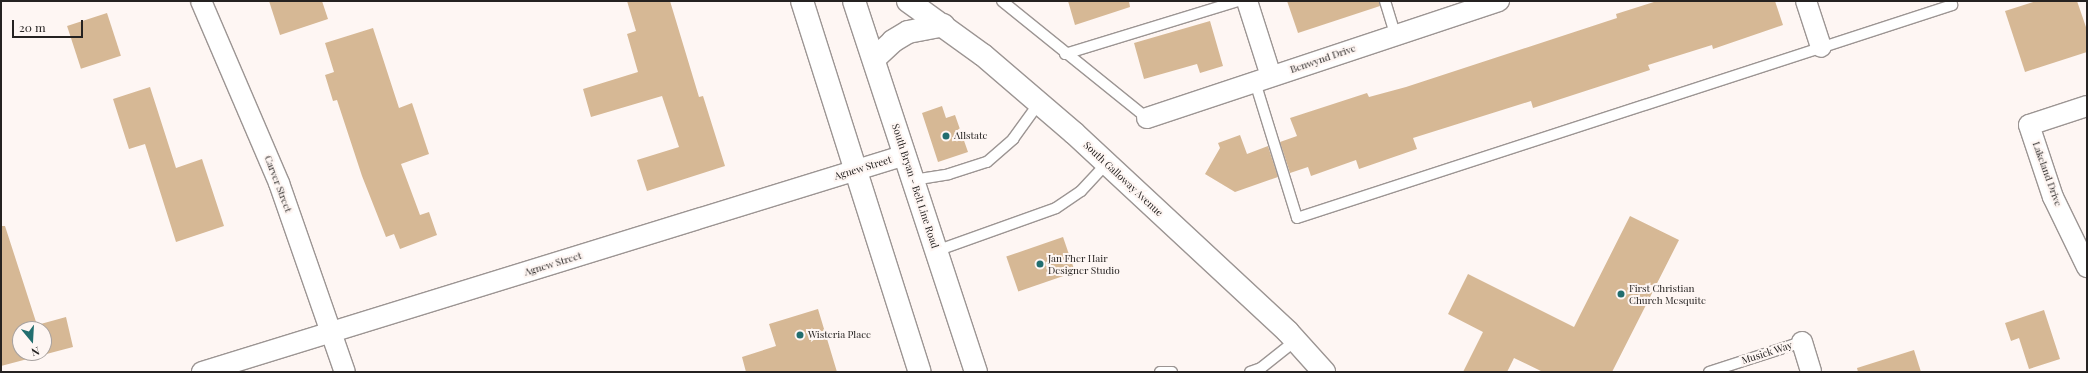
<!DOCTYPE html>
<style>
body{margin:0}
#map{position:relative;width:2088px;height:373px;overflow:hidden;background:#fef6f3;font-family:"Playfair Display",serif}
div>[style]{position:absolute}
.building>*{inset:0;background:#d6b895;transform-origin:0 0}
.roads{filter:drop-shadow(1px 0 #9c9593) drop-shadow(-1px 0 #9c9593) drop-shadow(0 1px #9c9593) drop-shadow(0 -1px #9c9593)}
.service>*{height:10px;margin:-5px;padding:0 5px;transform-origin:5px;border-radius:5px;background:#fff}
.minor>*{height:20px;margin:-10px;padding:0 10px;transform-origin:10px;border-radius:10px;background:#fff}
.secondary>*{height:22px;margin:-11px;padding:0 11px;transform-origin:11px;border-radius:11px;background:#fff}
.primary>*{height:22px;margin:-11px;padding:0 11px;transform-origin:11px;border-radius:11px;background:#fff}
.dots>*{width:11px;height:11px;translate:-50% -50%;box-sizing:border-box;border:2px solid #fef6f3;border-radius:50%}
span{translate:-50% -50%;white-space:nowrap;text-align:center;line-height:1.15;-webkit-text-stroke:4px #fef6f3;paint-order:stroke}
.street-label{font-size:10px;color:#252221}
.poi-label{font-size:10px;color:#252221}
.left{translate:0 -50%;text-align:left}
.frame{position:absolute;inset:0;border:2px solid #252221;pointer-events:none}
.north{position:absolute;left:12px;top:321px;width:40px;height:40px;box-sizing:border-box;background:#fef6f3;border:1px solid #a7a19f;border-radius:50%;rotate:162deg;font-size:11px;font-weight:700;line-height:16px;text-align:center;color:#252221}
.north::after{content:'';display:block;margin:auto;width:14px;height:18px;background:#226e6f;clip-path:polygon(50% 0,100% 100%,50% 72%,0 100%)}
.scale{position:absolute;left:12px;top:20px;width:71px;height:18px;box-sizing:border-box;border:2px solid #252221;border-top:0;padding-left:5px;font-size:12px;line-height:14px;white-space:nowrap;color:#252221;-webkit-text-stroke:3px #fef6f3;paint-order:stroke}
</style>
<div id="map">
<div class="building">
<i style="clip-path:polygon(269px 1px,322px 1px,328px 19px,280px 35px)"></i>
<i style="clip-path:polygon(627px 1px,670px 1px,699px 97px,703px 96px,725px 166px,647px 191px,637px 160px,679px 147px,662px 96px,591px 117px,583px 89px,638px 72px,627px 34px,636px 31px)"></i>
<i style="clip-path:polygon(1068px 1px,1129px 1px,1130px 7px,1075px 25px)"></i>
<i style="clip-path:polygon(1287px 1px,1379px 1px,1380px 6px,1298px 33px)"></i>
<i style="clip-path:polygon(1657px 1px,1775px 1px,1783px 25px,1713px 49px,1712px 45px,1648px 65px,1650px 70px,1533px 108px,1531px 101px,1413px 138px,1417px 149px,1359px 169px,1356px 160px,1311px 176px,1308px 167px,1290px 173px,1280px 142px,1297px 136px,1290px 118px,1367px 93px,1369px 97px,1406px 87px,1617px 18px,1616px 14px)"></i>
<i style="clip-path:polygon(2036px 1px,2077px 1px,2087px 30px,2087px 52px,2025px 72px,2005px 11px)"></i>
<i style="left:107px;top:13px;width:45px;height:42px;rotate:72deg"></i>
<i style="clip-path:polygon(1210px 21px,1223px 66px,1200px 73px,1197px 64px,1144px 79px,1134px 43px)"></i>
<i style="clip-path:polygon(373px 28px,399px 108px,412px 103px,429px 154px,401px 164px,420px 215px,429px 212px,437px 235px,400px 249px,394px 234px,386px 237px,362px 176px,337px 100px,333px 101px,325px 75px,334px 72px,325px 43px)"></i>
<i style="clip-path:polygon(150px 87px,176px 168px,202px 159px,224px 226px,176px 242px,145px 144px,129px 149px,113px 99px)"></i>
<i style="clip-path:polygon(942px 106px,946px 118px,955px 115px,968px 152px,938px 162px,922px 113px)"></i>
<i style="clip-path:polygon(1240px 135px,1247px 154px,1268px 146px,1278px 177px,1235px 192px,1205px 174px,1220px 148px,1218px 143px)"></i>
<i style="clip-path:polygon(1630px 216px,1679px 240px,1612px 372px,1543px 372px,1514px 358px,1507px 372px,1463px 372px,1483px 332px,1448px 314px,1468px 274px,1574px 327px)"></i>
<i style="clip-path:polygon(evenodd,1px 226px,5px 226px,37px 325px,66px 317px,73px 347px,1px 366px,1px 226px,20px 329px,44px 329px,44px 353px,20px 353px,20px 329px)"></i>
<i style="left:1063px;top:237px;width:37px;height:60px;rotate:71deg"></i>
<i style="clip-path:polygon(818px 309px,837px 372px,746px 372px,742px 357px,776px 346px,769px 324px)"></i>
<i style="clip-path:polygon(2044px 310px,2060px 359px,2029px 369px,2019px 338px,2011px 341px,2005px 323px)"></i>
<i style="clip-path:polygon(1914px 350px,1921px 372px,1858px 372px,1857px 368px)"></i>
</div>
<div class="roads">
<div class="service">
<i style="left:1002px;top:1px;width:186px;rotate:38.9deg"></i>
<i style="left:1385px;top:1px;width:34px;rotate:73deg"></i>
<i style="left:1065px;top:54px;width:181px;rotate:-17deg"></i>
<i style="left:1255px;top:82px;width:142px;rotate:72.8deg"></i>
<i style="left:1297px;top:218px;width:689px;rotate:-18.01deg"></i>
<i style="left:1952px;top:5px;width:4px;rotate:-104deg"></i>
<i style="left:913px;top:180px;width:36px;rotate:-9deg"></i>
<i style="left:949px;top:174px;width:40px;rotate:-18deg"></i>
<i style="left:987px;top:162px;width:35px;rotate:-41deg"></i>
<i style="left:1013px;top:139px;width:44px;rotate:-54.2deg"></i>
<i style="left:936px;top:251px;width:127px;rotate:-19.7deg"></i>
<i style="left:1056px;top:208px;width:30px;rotate:-34deg"></i>
<i style="left:1081px;top:191px;width:38px;rotate:-47deg"></i>
<i style="left:1160px;top:372px;width:12px"></i>
<i style="left:1250px;top:372px;width:12px;rotate:-20deg"></i>
<i style="left:1261px;top:368px;width:43px;rotate:-38.5deg"></i>
<i style="left:1709px;top:372px;width:98px;rotate:-17.9deg"></i>
</div>
<div class="minor">
<i style="left:201px;top:1px;width:198px;rotate:66.8deg"></i>
<i style="left:279px;top:183px;width:200px;rotate:70.8deg"></i>
<i style="left:1247px;top:1px;width:79px;rotate:72.3deg"></i>
<i style="left:1806px;top:1px;width:48px;rotate:71.9deg"></i>
<i style="left:2087px;top:106px;width:61px;rotate:161.9deg"></i>
<i style="left:2029px;top:125px;width:76px;rotate:71.6deg"></i>
<i style="left:2053px;top:197px;width:78px;rotate:64.1deg"></i>
<i style="left:1147px;top:118px;width:371px;rotate:-18.4deg"></i>
<i style="left:1802px;top:342px;width:31px;rotate:73deg"></i>
<i style="left:202px;top:372px;width:736px;rotate:-17.15deg"></i>
</div>
<div class="secondary">
<i style="left:908px;top:1px;width:92px;rotate:35.8deg"></i>
<i style="left:983px;top:55px;width:120px;rotate:40.6deg"></i>
<i style="left:1074px;top:133px;width:292px;rotate:42.9deg"></i>
<i style="left:1288px;top:332px;width:54px;rotate:48deg"></i>
<i style="left:874px;top:59px;width:26px;rotate:-43deg"></i>
<i style="left:893px;top:41px;width:17px;rotate:-31deg"></i>
<i style="left:908px;top:32px;width:36px;rotate:-11deg"></i>
</div>
<div class="primary">
<i style="left:802px;top:1px;width:389px;rotate:72.4deg"></i>
<i style="left:854px;top:1px;width:391px;rotate:71.8deg"></i>
</div>
</div>
<div class="dots">
<i style="left:946px;top:136px;background:#226e6f"></i>
<i style="left:1040px;top:264px;background:#226e6f"></i>
<i style="left:1621px;top:294px;background:#226e6f"></i>
<i style="left:800px;top:335px;background:#226e6f"></i>
</div>
<div class="street-label">
<span style="left:1323px;top:59px;rotate:-19deg">Benwynd Drive</span>
<span style="left:863px;top:168px;rotate:-17deg">Agnew Street</span>
<span style="left:2047px;top:174px;rotate:70deg">Lakeland Drive</span>
<span style="left:1123px;top:179px;rotate:43deg">South Galloway Avenue</span>
<span style="left:278px;top:184px;rotate:69deg">Carver Street</span>
<span style="left:915px;top:186px;rotate:72deg">South Bryan - Belt Line Road</span>
<span style="left:553px;top:264px;rotate:-17deg">Agnew Street</span>
<span style="left:1767px;top:353px;rotate:-18deg">Musick Way</span>
</div>
<div class="poi-label">
<span class="left" style="left:954px;top:136px">Allstate</span>
<span class="left" style="left:1048px;top:264px">Jan Fher Hair<br>Designer Studio</span>
<span class="left" style="left:1629px;top:294px">First Christian<br>Church Mesquite</span>
<span class="left" style="left:808px;top:335px">Wisteria Place</span>
</div>
<div class="frame"></div>
<div class="north">N</div>
<div class="scale">20 m</div>
</div>
